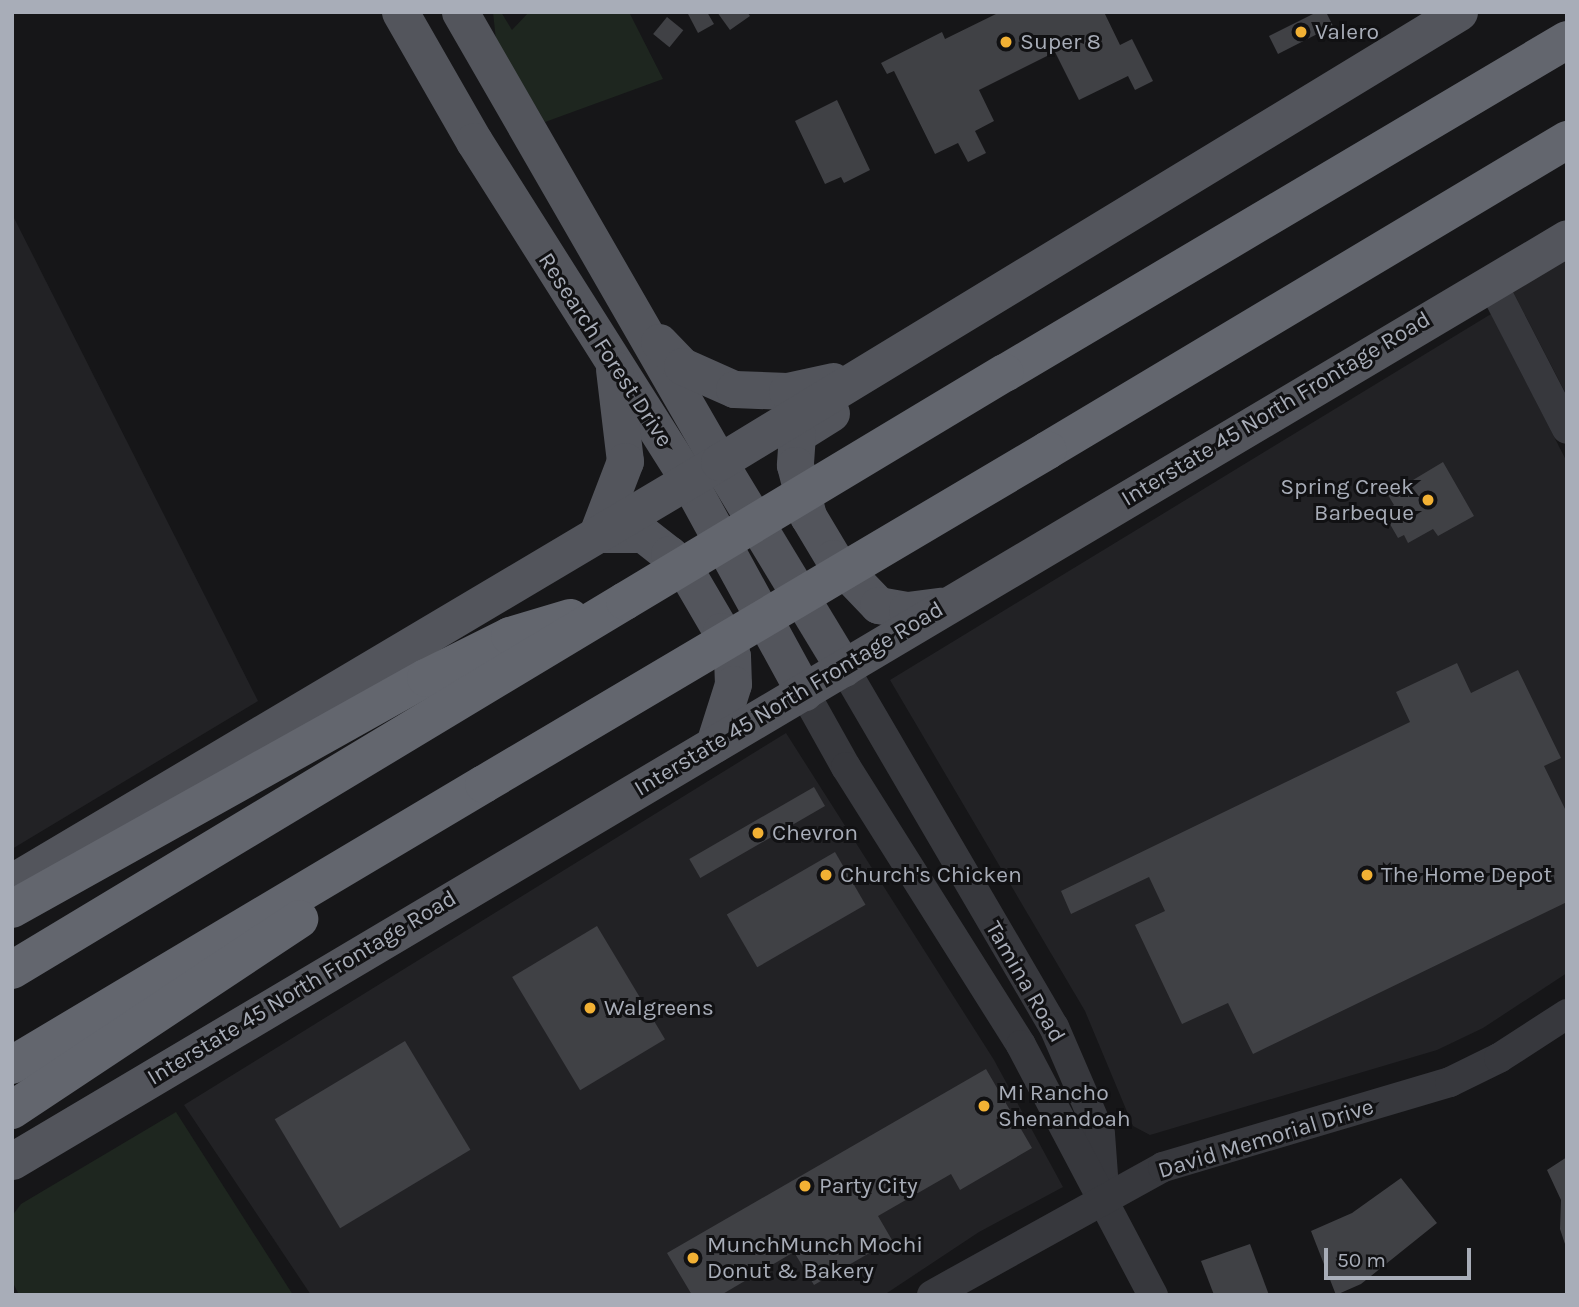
<!DOCTYPE html>
<style>
body{margin:0}
#map{position:relative;width:1579px;height:1307px;overflow:hidden;background:#161618;font-family:Karla,sans-serif}
div>[style]{position:absolute}
.built>*{inset:0;background:#222225}
.green>*{inset:0;background:#1e261f}
.building>*{inset:0;background:#404145;transform-origin:0 0}
.minor>*{height:30px;margin:-15px;padding:0 15px;transform-origin:15px;border-radius:15px;background:#37383d}
.major>*{height:37px;margin:-18.5px;padding:0 18.5px;transform-origin:18.5px;border-radius:18.5px;background:#53555c}
.highway>*{height:38px;margin:-19px;padding:0 19px;transform-origin:19px;border-radius:19px;background:#63666e}
.highway-bridge>*{height:38px;margin:-19px;padding:0 19px;transform-origin:19px;border-radius:19px;background:#63666e}
.dots>*{width:19px;height:19px;translate:-50% -50%;box-sizing:border-box;border:4px solid #111113;border-radius:50%}
span{translate:-50% -50%;white-space:nowrap;text-align:center;line-height:1.15;-webkit-text-stroke:6px #111113;paint-order:stroke}
.poi-label{font-size:23px;color:#a8adb8}
.left{translate:0 -50%;text-align:left}
.right{translate:-100% -50%;text-align:right}
.street-label{font-size:23px;color:#a8adb8}
.frame{position:absolute;inset:0;border:14px solid #a8adb8;pointer-events:none}
.scale{position:absolute;left:1324px;top:1248px;width:147px;height:32px;box-sizing:border-box;border:4px solid #a8adb8;border-top:0;padding-left:9px;font-size:21px;line-height:24px;white-space:nowrap;color:#a8adb8;-webkit-text-stroke:5px #111113;paint-order:stroke}
</style>
<div id="map">
<div class="built">
<i style="clip-path:polygon(12px 214px,258px 701px,12px 849px)"></i>
<i style="clip-path:polygon(1567px 255px,1567px 396px,1511px 288px)"></i>
<i style="clip-path:polygon(1491px 314px,1567px 462px,1567px 973px,1483px 1028px,1437px 1050px,1150px 1135px,1133px 1126px,1085px 1011px,890px 680px)"></i>
<i style="clip-path:polygon(786px 733px,994px 1060px,1063px 1187px,979px 1232px,884px 1295px,311px 1295px,184px 1105px)"></i>
</div>
<div class="green">
<i style="clip-path:polygon(493px 12px,501px 12px,512px 30px,529px 12px,629px 12px,663px 79px,545px 122px,496px 40px)"></i>
<i style="clip-path:polygon(176px 1112px,293px 1295px,19px 1295px,12px 1281px,12px 1216px,21px 1204px)"></i>
</div>
<div class="building">
<i style="clip-path:polygon(687px 12px,707px 12px,714px 24px,698px 33px)"></i>
<i style="clip-path:polygon(717px 12px,747px 12px,750px 16px,730px 30px)"></i>
<i style="clip-path:polygon(1000px 12px,1104px 12px,1120px 45px,1132px 39px,1153px 81px,1135px 90px,1128px 76px,1079px 100px,1055px 52px,979px 90px,994px 121px,975px 131px,986px 153px,968px 162px,958px 143px,935px 154px,894px 71px,887px 74px,881px 63px,942px 32px,945px 39px)"></i>
<i style="clip-path:polygon(1317px 12px,1326px 12px,1333px 26px,1278px 54px,1269px 36px)"></i>
<i style="left:667px;top:17px;width:21px;height:22px;rotate:39deg"></i>
<i style="clip-path:polygon(837px 100px,870px 170px,844px 183px,841px 177px,825px 184px,795px 121px)"></i>
<i style="clip-path:polygon(1443px 462px,1474px 516px,1438px 536px,1433px 529px,1408px 543px,1404px 535px,1398px 538px,1383px 512px,1394px 505px,1388px 495px)"></i>
<i style="clip-path:polygon(1457px 663px,1471px 693px,1518px 670px,1561px 758px,1544px 766px,1567px 813px,1567px 902px,1253px 1054px,1228px 1003px,1182px 1024px,1135px 925px,1165px 911px,1149px 877px,1071px 914px,1061px 891px,1410px 722px,1396px 692px)"></i>
<i style="left:814px;top:787px;width:22px;height:144px;rotate:60deg"></i>
<i style="left:835px;top:852px;width:61px;height:125px;rotate:60deg"></i>
<i style="left:597px;top:926px;width:132px;height:99px;rotate:59deg"></i>
<i style="left:405px;top:1041px;width:127px;height:152px;rotate:59deg"></i>
<i style="clip-path:polygon(986px 1069px,1032px 1148px,960px 1190px,951px 1174px,878px 1216px,892px 1240px,814px 1285px,794px 1252px,721px 1295px,692px 1295px,667px 1253px)"></i>
<i style="clip-path:polygon(1567px 1157px,1567px 1250px,1560px 1229px,1561px 1200px,1547px 1170px)"></i>
<i style="clip-path:polygon(1401px 1178px,1437px 1223px,1361px 1284px,1336px 1295px,1311px 1231px,1352px 1213px)"></i>
<i style="clip-path:polygon(1250px 1244px,1269px 1295px,1214px 1295px,1201px 1261px)"></i>
</div>
<div class="minor">
<i style="left:1491px;top:282px;width:165px;rotate:62.7deg"></i>
<i style="left:844px;top:668px;width:416px;rotate:59.7deg"></i>
<i style="left:1054px;top:1027px;width:116px;rotate:66.7deg"></i>
<i style="left:1100px;top:1134px;width:55px;rotate:85.8deg"></i>
<i style="left:804px;top:692px;width:86px;rotate:60.8deg"></i>
<i style="left:846px;top:767px;width:328px;rotate:57.8deg"></i>
<i style="left:1021px;top:1045px;width:283px;rotate:62.2deg"></i>
<i style="left:932px;top:1295px;width:264px;rotate:-29deg"></i>
<i style="left:1163px;top:1167px;width:299px;rotate:-16.5deg"></i>
<i style="left:1450px;top:1082px;width:55px;rotate:-26.1deg"></i>
<i style="left:1499px;top:1058px;width:81px;rotate:-32.9deg"></i>
</div>
<div class="major">
<i style="left:400px;top:12px;width:149px;rotate:60.2deg"></i>
<i style="left:474px;top:141px;width:401px;rotate:57.7deg"></i>
<i style="left:688px;top:480px;width:242px;rotate:61.3deg"></i>
<i style="left:460px;top:12px;width:519px;rotate:60.08deg"></i>
<i style="left:719px;top:462px;width:241px;rotate:58.8deg"></i>
<i style="left:659px;top:342px;width:33px;rotate:46deg"></i>
<i style="left:682px;top:366px;width:57px;rotate:23.9deg"></i>
<i style="left:734px;top:389px;width:53px;rotate:2.2deg"></i>
<i style="left:787px;top:391px;width:47px;rotate:-12.3deg"></i>
<i style="left:614px;top:369px;width:93px;rotate:83.2deg"></i>
<i style="left:625px;top:461px;width:78px;rotate:111deg"></i>
<i style="left:597px;top:534px;width:46px"></i>
<i style="left:643px;top:534px;width:33px;rotate:38deg"></i>
<i style="left:669px;top:554px;width:32px;rotate:49deg"></i>
<i style="left:690px;top:578px;width:61px;rotate:59.7deg"></i>
<i style="left:721px;top:631px;width:27px;rotate:66deg"></i>
<i style="left:732px;top:656px;width:28px;rotate:88deg"></i>
<i style="left:733px;top:684px;width:63px;rotate:107.6deg"></i>
<i style="left:831px;top:413px;width:40px;rotate:148deg"></i>
<i style="left:797px;top:434px;width:31px;rotate:94deg"></i>
<i style="left:795px;top:465px;width:53px;rotate:75.7deg"></i>
<i style="left:808px;top:516px;width:49px;rotate:59.2deg"></i>
<i style="left:833px;top:558px;width:65px;rotate:46.2deg"></i>
<i style="left:878px;top:605px;width:29px;rotate:10deg"></i>
<i style="left:907px;top:610px;width:35px;rotate:-7deg"></i>
<i style="left:12px;top:882px;width:822px;rotate:-30.71deg"></i>
<i style="left:719px;top:462px;width:866px;rotate:-31.3deg"></i>
<i style="left:12px;top:1161px;width:1808px;rotate:-30.69deg"></i>
</div>
<div class="highway">
<i style="left:1005px;top:373px;width:653px;rotate:-30.65deg"></i>
<i style="left:1048px;top:450px;width:605px;rotate:-30.85deg"></i>
<i style="left:12px;top:909px;width:474px;rotate:-29.2deg"></i>
<i style="left:426px;top:678px;width:94px;rotate:-26.6deg"></i>
<i style="left:510px;top:636px;width:63px;rotate:-16.7deg"></i>
<i style="left:12px;top:970px;width:715px;rotate:-31.05deg"></i>
<i style="left:12px;top:1065px;width:549px;rotate:-30.77deg"></i>
<i style="left:12px;top:1110px;width:345px;rotate:-33.6deg"></i>
</div>
<div class="highway-bridge">
<i style="left:625px;top:601px;width:443px;rotate:-31deg"></i>
<i style="left:484px;top:784px;width:655px;rotate:-30.63deg"></i>
</div>
<div class="dots">
<i style="left:1301px;top:32px;background:#f2b134"></i>
<i style="left:1006px;top:42px;background:#f2b134"></i>
<i style="left:1428px;top:500px;background:#f2b134"></i>
<i style="left:758px;top:833px;background:#f2b134"></i>
<i style="left:826px;top:875px;background:#f2b134"></i>
<i style="left:1367px;top:875px;background:#f2b134"></i>
<i style="left:590px;top:1008px;background:#f2b134"></i>
<i style="left:984px;top:1106px;background:#f2b134"></i>
<i style="left:805px;top:1186px;background:#f2b134"></i>
<i style="left:693px;top:1258px;background:#f2b134"></i>
</div>
<div class="poi-label">
<span class="left" style="left:1315px;top:32px">Valero</span>
<span class="left" style="left:1020px;top:42px">Super 8</span>
<span class="right" style="left:1414px;top:500px">Spring Creek<br>Barbeque</span>
<span class="left" style="left:772px;top:833px">Chevron</span>
<span class="left" style="left:840px;top:875px">Church's Chicken</span>
<span class="left" style="left:1381px;top:875px">The Home Depot</span>
<span class="left" style="left:604px;top:1008px">Walgreens</span>
<span class="left" style="left:998px;top:1106px">Mi Rancho<br>Shenandoah</span>
<span class="left" style="left:819px;top:1186px">Party City</span>
<span class="left" style="left:707px;top:1258px">MunchMunch Mochi<br>Donut &amp; Bakery</span>
</div>
<div class="street-label">
<span style="left:605px;top:350px;rotate:57deg">Research Forest Drive</span>
<span style="left:1276px;top:409px;rotate:-31deg">Interstate 45 North Frontage Road</span>
<span style="left:789px;top:699px;rotate:-31deg">Interstate 45 North Frontage Road</span>
<span style="left:1025px;top:982px;rotate:60deg">Tamina Road</span>
<span style="left:302px;top:988px;rotate:-31deg">Interstate 45 North Frontage Road</span>
<span style="left:1266px;top:1139px;rotate:-17deg">David Memorial Drive</span>
</div>
<div class="frame"></div>
<div class="scale">50 m</div>
</div>
